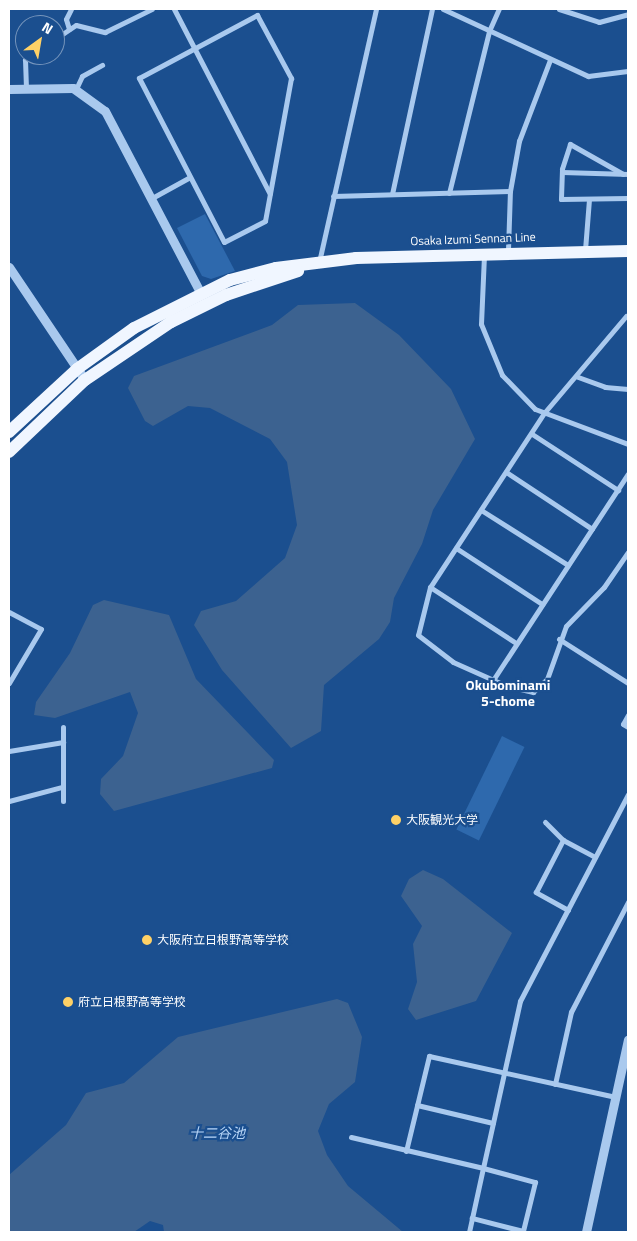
<!DOCTYPE html>
<meta charset="utf-8">
<style>
body{margin:0}
#map{position:relative;width:637px;height:1241px;overflow:hidden;background:#1b4f8f;font-family:"Titillium Web","Noto Sans JP",sans-serif}
div>[style]{position:absolute}
.green>*{inset:0;background:#2e69ad;transform-origin:0 0}
.water>*{inset:0;background:#3c6290}
.minor>*{height:5px;margin:-2.5px;padding:0 2.5px;transform-origin:2.5px;border-radius:2.5px;background:#a9c9ee}
.tertiary>*{height:9px;margin:-4.5px;padding:0 4.5px;transform-origin:4.5px;border-radius:4.5px;background:#a9c9ee}
.primary>*{height:12px;margin:-6px;padding:0 6px;transform-origin:6px;border-radius:6px;background:#f0f6ff}
.dots>*{width:14px;height:14px;translate:-50% -50%;box-sizing:border-box;border:2px solid #1b4f8f;border-radius:50%}
span{translate:-50% -50%;white-space:nowrap;text-align:center;line-height:1.15;-webkit-text-stroke:4.5px #1b4f8f;paint-order:stroke}
.street-label{font-size:12px;color:#fff}
.poi-label{font-size:12px;color:#fff}
.left{translate:0 -50%;text-align:left}
.neighbourhood-label{font-size:14px;color:#fff;font-weight:700}
.water-label{font-size:14px;color:#b5d3f5;font-style:italic}
.frame{position:absolute;inset:0;border:10px solid #fff;pointer-events:none}
.north{position:absolute;left:15px;top:15px;width:50px;height:50px;box-sizing:border-box;background:#1b4f8f;border:1px solid #7695bc;border-radius:50%;rotate:32deg;font-size:14px;font-weight:700;line-height:20px;text-align:center;color:#fff}
.north::after{content:'';display:block;margin:auto;width:18px;height:22px;background:#ffd166;clip-path:polygon(50% 0,100% 100%,50% 72%,0 100%)}
</style>
<div id="map">
<div class="green">
<i style="clip-path:polygon(205px 214px,235px 271px,211px 279px,202px 276px,177px 228px)"></i>
<i style="left:502px;top:736px;width:25px;height:104px;rotate:26deg"></i>
</div>
<div class="water">
<i style="clip-path:polygon(355px 303px,399px 335px,451px 389px,475px 439px,433px 510px,422px 544px,394px 598px,390px 622px,379px 639px,324px 685px,321px 731px,291px 748px,222px 670px,194px 625px,201px 611px,236px 601px,285px 558px,297px 525px,287px 462px,270px 439px,210px 408px,188px 406px,153px 426px,145px 421px,128px 388px,134px 376px,272px 325px,298px 305px)"></i>
<i style="clip-path:polygon(104px 600px,169px 615px,196px 679px,274px 760px,272px 768px,114px 811px,100px 794px,101px 779px,123px 756px,138px 713px,130px 692px,55px 718px,34px 715px,36px 702px,70px 653px,93px 605px)"></i>
<i style="clip-path:polygon(423px 870px,443px 879px,512px 933px,476px 1001px,416px 1020px,408px 1009px,417px 982px,413px 944px,422px 926px,401px 896px,409px 879px)"></i>
<i style="clip-path:polygon(337px 999px,348px 1003px,362px 1037px,355px 1082px,329px 1104px,318px 1131px,327px 1155px,348px 1186px,403px 1232px,164px 1232px,163px 1225px,150px 1221px,134px 1232px,9px 1232px,9px 1175px,66px 1125px,86px 1093px,124px 1083px,178px 1037px)"></i>
</div>
<div class="minor">
<i style="left:174px;top:9px;width:208px;rotate:62.6deg"></i>
<i style="left:443px;top:9px;width:160px;rotate:24.8deg"></i>
<i style="left:588px;top:76px;width:40px;rotate:-7.1deg"></i>
<i style="left:559px;top:9px;width:42px;rotate:18deg"></i>
<i style="left:599px;top:22px;width:30px;rotate:-15deg"></i>
<i style="left:257px;top:15px;width:72px;rotate:61.6deg"></i>
<i style="left:291px;top:78px;width:145px;rotate:100.3deg"></i>
<i style="left:265px;top:221px;width:46px;rotate:152.9deg"></i>
<i style="left:224px;top:242px;width:185px;rotate:-117.4deg"></i>
<i style="left:139px;top:78px;width:134px;rotate:-28.1deg"></i>
<i style="left:69px;top:29px;width:10px;rotate:-107deg"></i>
<i style="left:66px;top:19px;width:11px;rotate:-63deg"></i>
<i style="left:55px;top:39px;width:25px;rotate:-34deg"></i>
<i style="left:76px;top:25px;width:30px;rotate:14deg"></i>
<i style="left:105px;top:32px;width:52px;rotate:-26.1deg"></i>
<i style="left:26px;top:88px;width:28px;rotate:-92deg"></i>
<i style="left:25px;top:60px;width:9px;rotate:-36deg"></i>
<i style="left:76px;top:89px;width:14px;rotate:-65deg"></i>
<i style="left:82px;top:76px;width:23px;rotate:-29deg"></i>
<i style="left:562px;top:172px;width:66px;rotate:1.7deg"></i>
<i style="left:623px;top:174px;width:61px;rotate:-150.5deg"></i>
<i style="left:570px;top:144px;width:26px;rotate:108deg"></i>
<i style="left:562px;top:169px;width:30px;rotate:92deg"></i>
<i style="left:561px;top:199px;width:67px;rotate:-0.9deg"></i>
<i style="left:449px;top:193px;width:167px;rotate:-76.1deg"></i>
<i style="left:489px;top:31px;width:24px;rotate:-66deg"></i>
<i style="left:392px;top:194px;width:189px;rotate:-77.8deg"></i>
<i style="left:333px;top:196px;width:177px;rotate:-1.6deg"></i>
<i style="left:152px;top:198px;width:43px;rotate:-28.9deg"></i>
<i style="left:508px;top:250px;width:59px;rotate:-88.1deg"></i>
<i style="left:510px;top:191px;width:51px;rotate:-79.8deg"></i>
<i style="left:519px;top:141px;width:87px;rotate:-69.1deg"></i>
<i style="left:585px;top:250px;width:51px;rotate:-85.5deg"></i>
<i style="left:484px;top:255px;width:69px;rotate:92.5deg"></i>
<i style="left:481px;top:324px;width:55px;rotate:67.6deg"></i>
<i style="left:502px;top:375px;width:47px;rotate:45.9deg"></i>
<i style="left:535px;top:409px;width:99px;rotate:20.6deg"></i>
<i style="left:319px;top:262px;width:259px;rotate:-77.3deg"></i>
<i style="left:626px;top:316px;width:127px;rotate:130.2deg"></i>
<i style="left:544px;top:413px;width:208px;rotate:123.2deg"></i>
<i style="left:430px;top:587px;width:49px;rotate:104deg"></i>
<i style="left:418px;top:635px;width:44px;rotate:37.6deg"></i>
<i style="left:453px;top:662px;width:59px;rotate:24deg"></i>
<i style="left:507px;top:686px;width:27px;rotate:13deg"></i>
<i style="left:533px;top:692px;width:19px;rotate:-43deg"></i>
<i style="left:547px;top:679px;width:56px;rotate:-70.3deg"></i>
<i style="left:566px;top:626px;width:54px;rotate:-45.7deg"></i>
<i style="left:604px;top:587px;width:42px;rotate:-55.6deg"></i>
<i style="left:578px;top:377px;width:29px;rotate:20deg"></i>
<i style="left:605px;top:387px;width:23px;rotate:5deg"></i>
<i style="left:532px;top:434px;width:103px;rotate:33.1deg"></i>
<i style="left:506px;top:472px;width:103px;rotate:33.5deg"></i>
<i style="left:481px;top:510px;width:103px;rotate:32.3deg"></i>
<i style="left:456px;top:548px;width:103px;rotate:33.1deg"></i>
<i style="left:430px;top:587px;width:103px;rotate:33.1deg"></i>
<i style="left:9px;top:612px;width:36px;rotate:28deg"></i>
<i style="left:41px;top:629px;width:63px;rotate:120.7deg"></i>
<i style="left:559px;top:639px;width:82px;rotate:32.5deg"></i>
<i style="left:493px;top:680px;width:246px;rotate:-56.8deg"></i>
<i style="left:628px;top:715px;width:10px;rotate:119deg"></i>
<i style="left:623px;top:724px;width:6px;rotate:31deg"></i>
<i style="left:63px;top:727px;width:74px;rotate:90deg"></i>
<i style="left:9px;top:751px;width:55px;rotate:-9.5deg"></i>
<i style="left:9px;top:801px;width:55px;rotate:-14.8deg"></i>
<i style="left:545px;top:822px;width:25px;rotate:45deg"></i>
<i style="left:568px;top:910px;width:37px;rotate:-151deg"></i>
<i style="left:536px;top:892px;width:59px;rotate:-62.6deg"></i>
<i style="left:563px;top:840px;width:36px;rotate:28deg"></i>
<i style="left:555px;top:1084px;width:74px;rotate:-77.5deg"></i>
<i style="left:571px;top:1012px;width:124px;rotate:-62.6deg"></i>
<i style="left:417px;top:1105px;width:78px;rotate:13.3deg"></i>
<i style="left:351px;top:1137px;width:136px;rotate:13.2deg"></i>
<i style="left:483px;top:1168px;width:171px;rotate:-77.5deg"></i>
<i style="left:520px;top:1001px;width:233px;rotate:-62.4deg"></i>
<i style="left:406px;top:1151px;width:98px;rotate:-76.4deg"></i>
<i style="left:429px;top:1056px;width:190px;rotate:12.4deg"></i>
<i style="left:469px;top:1232px;width:66px;rotate:-77.7deg"></i>
<i style="left:483px;top:1168px;width:54px;rotate:15.1deg"></i>
<i style="left:535px;top:1182px;width:50px;rotate:103.8deg"></i>
<i style="left:523px;top:1231px;width:53px;rotate:-165.7deg"></i>
</div>
<div class="tertiary">
<i style="left:9px;top:89px;width:64px;rotate:-0.9deg"></i>
<i style="left:73px;top:88px;width:39px;rotate:36deg"></i>
<i style="left:105px;top:111px;width:204px;rotate:62.3deg"></i>
<i style="left:9px;top:267px;width:136px;rotate:56.1deg"></i>
<i style="left:586px;top:1232px;width:197px;rotate:-77.7deg"></i>
</div>
<div class="primary">
<i style="left:9px;top:432px;width:93px;rotate:-42.8deg"></i>
<i style="left:77px;top:369px;width:70px;rotate:-35.7deg"></i>
<i style="left:134px;top:328px;width:107px;rotate:-26.6deg"></i>
<i style="left:230px;top:280px;width:48px;rotate:-14.6deg"></i>
<i style="left:276px;top:268px;width:81px;rotate:-7.1deg"></i>
<i style="left:356px;top:258px;width:272px;rotate:-1.5deg"></i>
<i style="left:9px;top:452px;width:105px;rotate:-43.5deg"></i>
<i style="left:85px;top:380px;width:104px;rotate:-34deg"></i>
<i style="left:171px;top:322px;width:61px;rotate:-26.1deg"></i>
<i style="left:226px;top:295px;width:76px;rotate:-18.4deg"></i>
</div>
<div class="dots">
<i style="left:396px;top:820px;background:#ffd166"></i>
<i style="left:147px;top:940px;background:#ffd166"></i>
<i style="left:68px;top:1002px;background:#ffd166"></i>
</div>
<div class="street-label">
<span style="left:473px;top:239px;rotate:-2deg">Osaka Izumi Sennan Line</span>
</div>
<div class="poi-label">
<span class="left" style="left:406px;top:820px">大阪観光大学</span>
<span class="left" style="left:157px;top:940px">大阪府立日根野高等学校</span>
<span class="left" style="left:78px;top:1002px">府立日根野高等学校</span>
</div>
<div class="neighbourhood-label">
<span style="left:508px;top:693px">Okubominami<br>5-chome</span>
</div>
<div class="water-label">
<span style="left:217px;top:1133px">十二谷池</span>
</div>
<div class="frame"></div>
<div class="north">N</div>
</div>
